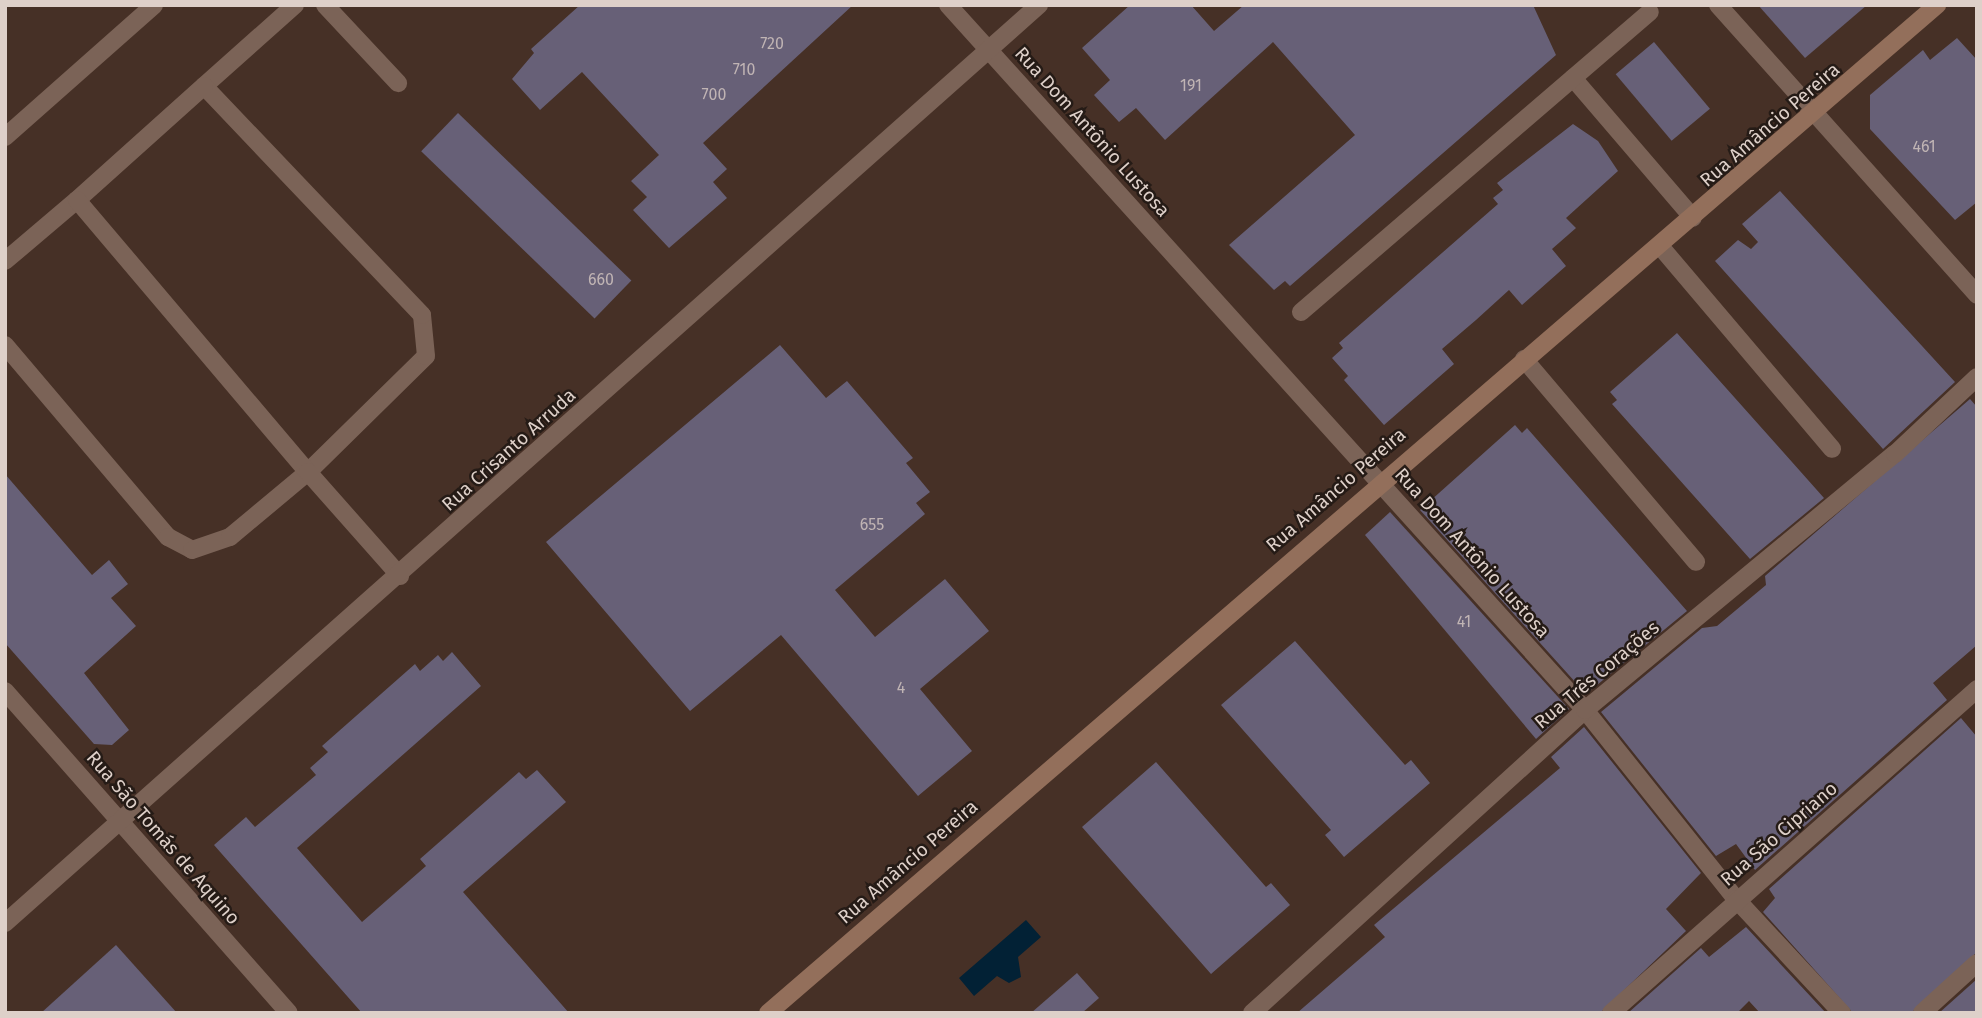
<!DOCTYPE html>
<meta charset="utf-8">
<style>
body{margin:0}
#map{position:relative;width:1982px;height:1018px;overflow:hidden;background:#463026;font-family:"Fira Sans",sans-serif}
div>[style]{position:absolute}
.water>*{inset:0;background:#022135}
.building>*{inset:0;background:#676077;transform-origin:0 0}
.street>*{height:18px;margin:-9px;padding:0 9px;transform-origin:9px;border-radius:9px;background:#7b6357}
.secondary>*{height:18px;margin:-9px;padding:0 9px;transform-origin:9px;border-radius:9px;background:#936f5b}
span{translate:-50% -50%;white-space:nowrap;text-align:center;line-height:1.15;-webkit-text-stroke:5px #251b16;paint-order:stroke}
.number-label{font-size:16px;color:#c0b4b4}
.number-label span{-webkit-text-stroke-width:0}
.street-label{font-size:19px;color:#ded0c9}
.frame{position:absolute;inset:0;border:7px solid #ded0c9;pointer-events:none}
</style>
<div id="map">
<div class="water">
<i style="clip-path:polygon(1026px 920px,1041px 937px,1018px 957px,1021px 977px,1009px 983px,997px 976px,974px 996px,959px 978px)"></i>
</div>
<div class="building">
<i style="clip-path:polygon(580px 5px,853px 5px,703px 143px,727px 169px,713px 182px,727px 198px,669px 248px,633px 210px,647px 197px,631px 181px,659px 155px,582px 72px,540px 110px,512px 79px,534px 53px,531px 49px)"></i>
<i style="clip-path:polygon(1130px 5px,1191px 5px,1214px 31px,1244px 5px,1533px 5px,1556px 55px,1290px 286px,1285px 281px,1274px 290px,1229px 245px,1355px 135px,1273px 42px,1165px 140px,1136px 108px,1119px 122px,1094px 95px,1110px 80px,1082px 48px)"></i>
<i style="clip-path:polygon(1758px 5px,1867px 5px,1805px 58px)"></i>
<i style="clip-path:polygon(1957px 38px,1977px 60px,1977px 202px,1955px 220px,1870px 129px,1870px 95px,1923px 50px,1930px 60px)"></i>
<i style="left:1654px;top:42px;width:87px;height:50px;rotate:50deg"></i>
<i style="left:458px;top:113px;width:241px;height:53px;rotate:44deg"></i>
<i style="clip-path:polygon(1573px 124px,1598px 141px,1618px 171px,1566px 218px,1576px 228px,1552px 249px,1566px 266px,1522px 305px,1509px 290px,1476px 320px,1442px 349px,1454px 364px,1384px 425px,1344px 380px,1348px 376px,1332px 358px,1343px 348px,1339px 343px,1498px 204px,1493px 198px,1503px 190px,1497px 183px)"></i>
<i style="clip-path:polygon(1780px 191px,1955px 382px,1883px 449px,1715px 261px,1738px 240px,1751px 249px,1758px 242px,1742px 224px)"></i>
<i style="clip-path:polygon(1677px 333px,1824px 498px,1750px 559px,1612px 404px,1617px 400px,1610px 392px)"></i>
<i style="clip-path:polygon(780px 345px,826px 398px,847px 381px,913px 458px,906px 463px,930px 492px,916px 503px,925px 514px,835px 590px,875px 637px,945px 579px,989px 631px,920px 689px,972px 751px,918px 796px,781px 635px,690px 711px,546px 542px)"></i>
<i style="clip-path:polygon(1970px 399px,1977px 407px,1977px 645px,1933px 683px,1947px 700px,1755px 870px,1736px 844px,1716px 856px,1601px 712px,1702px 628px,1717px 626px,1766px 585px,1765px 576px)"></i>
<i style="clip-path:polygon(1515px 425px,1522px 433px,1527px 428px,1687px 611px,1586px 694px,1420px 510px)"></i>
<i style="clip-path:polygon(5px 474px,92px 575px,109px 560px,128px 584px,111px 598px,136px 626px,84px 673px,129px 730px,112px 745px,94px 744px,5px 643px)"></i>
<i style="clip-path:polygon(1390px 512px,1569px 709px,1536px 739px,1365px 535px)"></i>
<i style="clip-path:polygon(1295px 641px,1405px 765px,1411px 760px,1430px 783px,1344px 857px,1325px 835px,1331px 830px,1221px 705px)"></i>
<i style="clip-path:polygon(452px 652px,481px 686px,297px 848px,362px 922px,426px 866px,420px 859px,519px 772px,526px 779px,537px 770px,566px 802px,463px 892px,569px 1013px,362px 1013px,214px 845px,246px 817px,255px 827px,316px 775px,310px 768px,328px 752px,322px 746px,415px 664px,420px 671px,438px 655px,443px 661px)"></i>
<i style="clip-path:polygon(1961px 718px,1977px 737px,1977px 952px,1911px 1013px,1853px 1013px,1763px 912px,1775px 898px,1769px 889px)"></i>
<i style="clip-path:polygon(1584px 727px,1701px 873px,1666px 909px,1686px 931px,1600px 1013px,1297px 1013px,1385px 937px,1374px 925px,1560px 768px,1551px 757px)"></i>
<i style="clip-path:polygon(1156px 762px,1266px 887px,1271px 883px,1290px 905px,1211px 974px,1082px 827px)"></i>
<i style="clip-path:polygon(1746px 927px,1826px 1013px,1760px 1013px,1749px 1001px,1737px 1013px,1628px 1013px,1701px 948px,1709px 957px)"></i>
<i style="clip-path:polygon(116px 945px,177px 1013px,41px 1013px)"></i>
<i style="clip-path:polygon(1077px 973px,1099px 998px,1082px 1013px,1031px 1013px)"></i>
<i style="clip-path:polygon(1977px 979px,1977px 1013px,1939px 1013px)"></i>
</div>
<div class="street">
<i style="left:325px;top:5px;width:107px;rotate:46.9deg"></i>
<i style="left:948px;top:5px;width:950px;rotate:47.9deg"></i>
<i style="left:1585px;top:710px;width:242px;rotate:51.4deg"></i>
<i style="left:1736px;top:899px;width:156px;rotate:47.1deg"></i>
<i style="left:1718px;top:5px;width:389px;rotate:48.2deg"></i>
<i style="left:1573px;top:78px;width:184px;rotate:49.4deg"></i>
<i style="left:204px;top:86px;width:122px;rotate:-41.7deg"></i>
<i style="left:5px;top:137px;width:199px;rotate:-41.5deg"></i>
<i style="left:1660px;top:246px;width:266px;rotate:49.7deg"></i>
<i style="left:5px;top:261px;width:94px;rotate:-40.3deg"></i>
<i style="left:1301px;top:312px;width:460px;rotate:-40.7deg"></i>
<i style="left:5px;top:345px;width:252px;rotate:49.7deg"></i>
<i style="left:168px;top:537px;width:27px;rotate:28deg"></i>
<i style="left:192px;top:550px;width:40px;rotate:-18.9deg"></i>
<i style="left:230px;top:537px;width:102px;rotate:-39.8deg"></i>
<i style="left:308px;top:472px;width:165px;rotate:-44.5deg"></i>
<i style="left:426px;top:356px;width:41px;rotate:-95.6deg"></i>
<i style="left:422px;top:315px;width:316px;rotate:-133.6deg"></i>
<i style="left:204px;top:86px;width:171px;rotate:138.1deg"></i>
<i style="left:77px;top:200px;width:357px;rotate:49.7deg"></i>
<i style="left:308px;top:472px;width:139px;rotate:48.5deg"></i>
<i style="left:1524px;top:359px;width:266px;rotate:49.7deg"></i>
<i style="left:5px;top:691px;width:429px;rotate:48.6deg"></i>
<i style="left:5px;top:923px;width:1383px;rotate:-41.6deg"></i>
<i style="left:1252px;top:1013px;width:450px;rotate:-42.3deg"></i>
<i style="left:1585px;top:710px;width:402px;rotate:-39.6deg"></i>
<i style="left:1895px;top:454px;width:112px;rotate:-43.2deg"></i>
<i style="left:1611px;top:1013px;width:489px;rotate:-41.5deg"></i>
<i style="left:1922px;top:1013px;width:74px;rotate:-42.3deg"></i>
</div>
<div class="secondary">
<i style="left:768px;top:1013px;width:1544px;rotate:-40.77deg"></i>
</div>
<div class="number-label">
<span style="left:772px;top:44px">720</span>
<span style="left:744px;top:70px">710</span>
<span style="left:1191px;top:86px">191</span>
<span style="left:714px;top:95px">700</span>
<span style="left:1924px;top:147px">461</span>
<span style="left:601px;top:280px">660</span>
<span style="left:872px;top:525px">655</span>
<span style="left:1464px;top:622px">41</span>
<span style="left:901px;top:688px">4</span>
</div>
<div class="street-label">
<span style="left:1770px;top:125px;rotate:-41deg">Rua Amâncio Pereira</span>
<span style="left:1092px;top:132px;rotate:48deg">Rua Dom Antônio Lustosa</span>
<span style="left:509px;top:450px;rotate:-42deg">Rua Crisanto Arruda</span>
<span style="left:1336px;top:490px;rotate:-41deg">Rua Amâncio Pereira</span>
<span style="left:1472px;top:553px;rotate:48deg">Rua Dom Antônio Lustosa</span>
<span style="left:1597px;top:675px;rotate:-40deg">Rua Três Corações</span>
<span style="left:1779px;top:834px;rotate:-41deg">Rua São Cipriano</span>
<span style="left:163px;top:838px;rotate:49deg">Rua São Tomás de Aquino</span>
<span style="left:908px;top:862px;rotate:-41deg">Rua Amâncio Pereira</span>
</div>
<div class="frame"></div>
</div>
